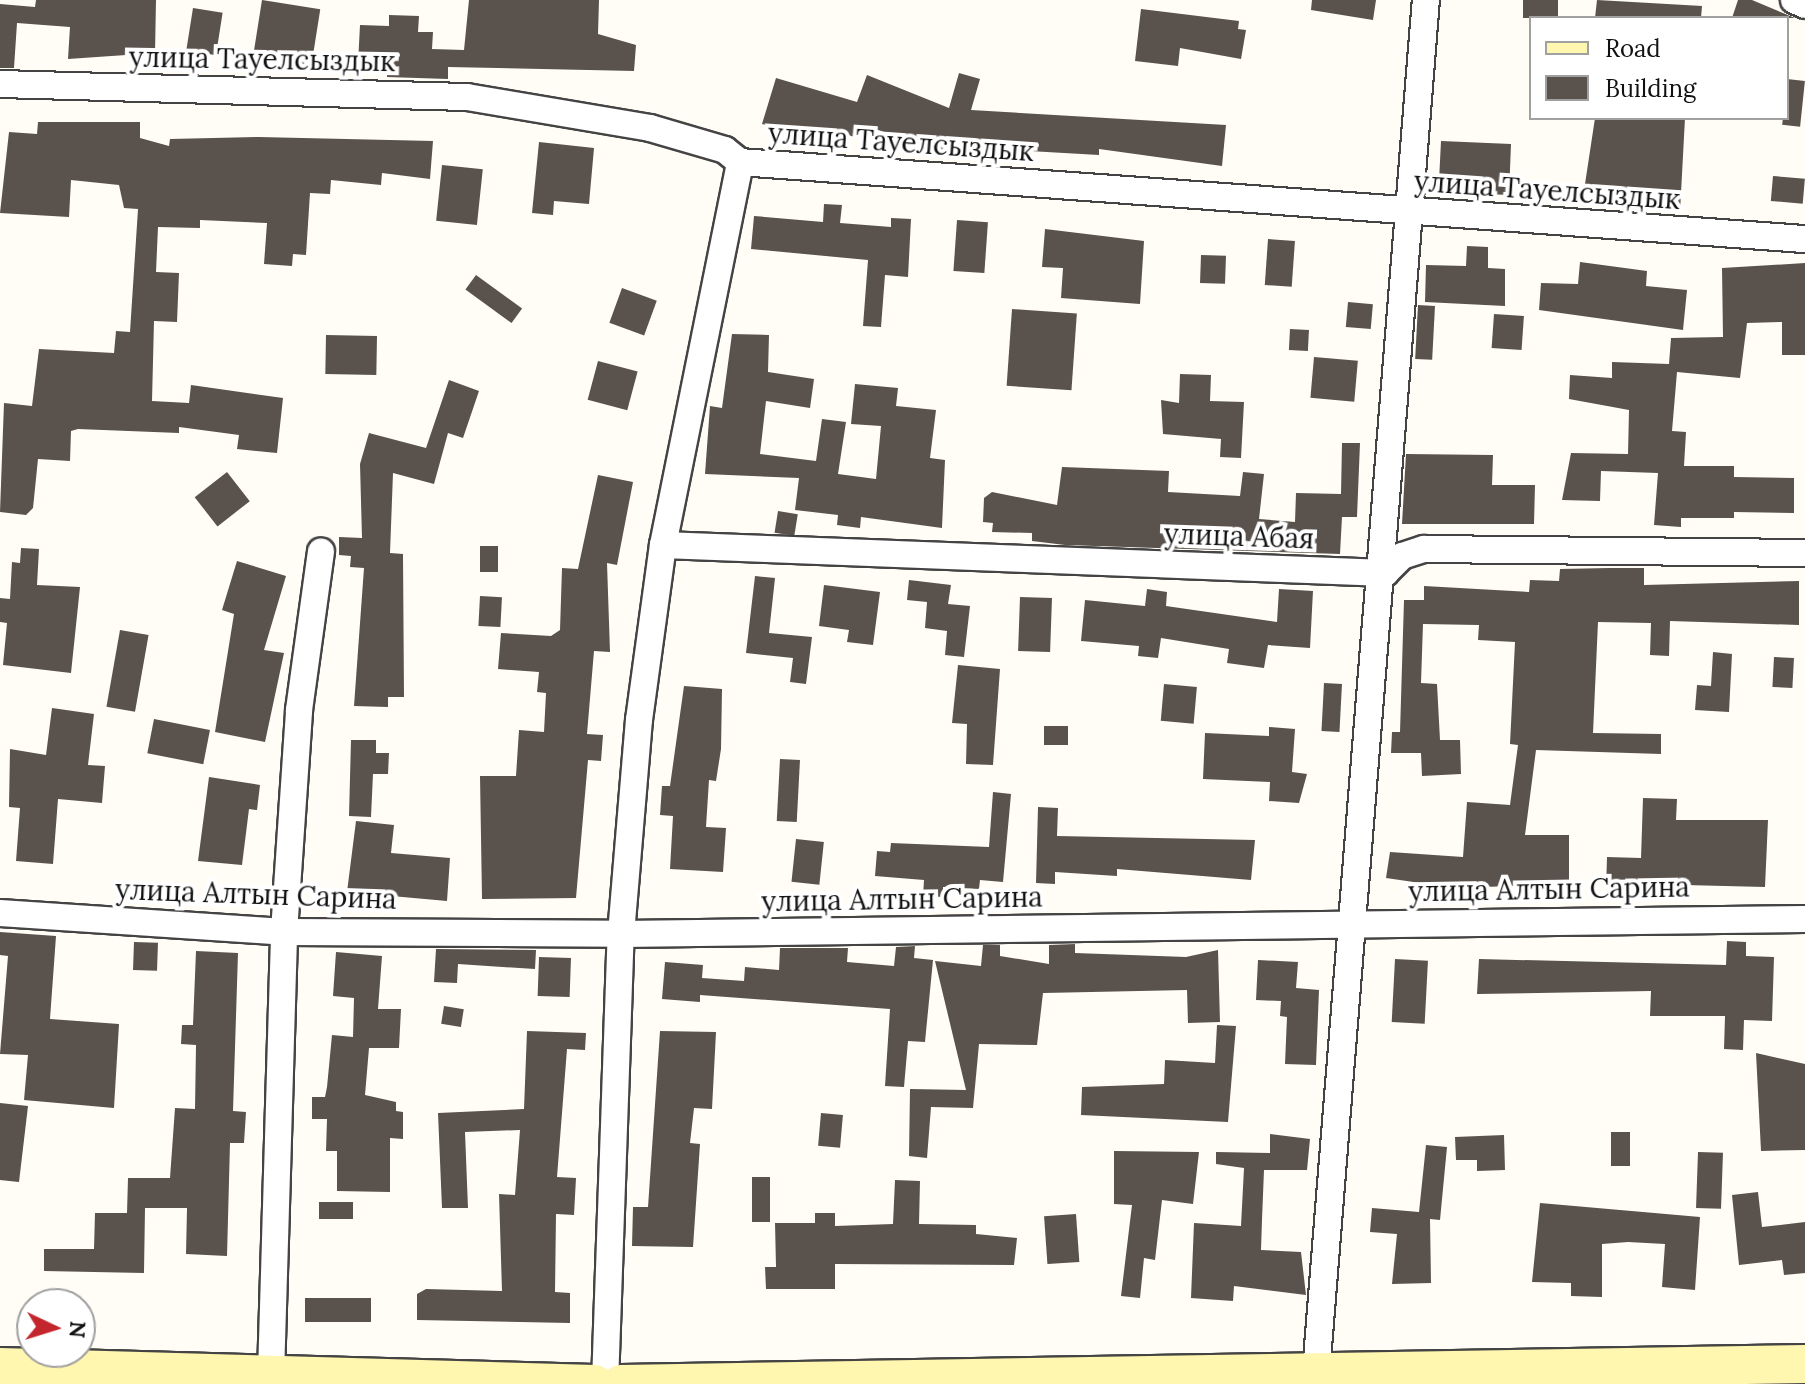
<!DOCTYPE html>
<meta charset="utf-8">
<style>
body{margin:0}
#map{position:relative;width:1805px;height:1384px;overflow:hidden;background:#fffdf5;font-family:Lora,serif}
div>[style]{position:absolute}
.building>*{inset:0;background:#5a524d;transform-origin:0 0}
.roads{filter:drop-shadow(2px 0 #444) drop-shadow(-2px 0 #444) drop-shadow(0 2px #444) drop-shadow(0 -2px #444)}
.street>*{height:26px;margin:-13px;padding:0 13px;transform-origin:13px;border-radius:13px;background:#fff}
.secondary>*{height:38px;margin:-19px;padding:0 19px;transform-origin:19px;border-radius:19px;background:#fff6b0}
span{translate:-50% -50%;white-space:nowrap;text-align:center;line-height:1.15;-webkit-text-stroke:8px #fff;paint-order:stroke}
.street-label{font-size:28px;color:#111}
.legend{position:absolute;left:1529px;top:16px;width:260px;height:104px;box-sizing:border-box;background:#fff;border:2px solid #a0a0a0;margin:0;padding:10px 14px;list-style:none;font-size:24px;color:#111}
.legend li{display:flex;align-items:center;gap:16px;height:40px}
.legend b{width:40px;border:2px solid #a0a0a0}
.north{position:absolute;left:16px;top:1288px;width:80px;height:80px;box-sizing:border-box;background:#fff;border:2px solid #a0a0a0;border-radius:50%;rotate:94deg;font-size:22px;font-weight:700;line-height:32px;text-align:center;color:#111}
.north::after{content:'';display:block;margin:auto;width:28px;height:36px;background:#c4262e;clip-path:polygon(50% 0,100% 100%,50% 72%,0 100%)}
</style>
<div id="map">
<div class="building">
<i style="clip-path:polygon(36px 0,156px 0,155px 53px,68px 59px,70px 27px,17px 23px,14px 68px,0 68px,0 4px,35px 7px)"></i>
<i style="left:262px;top:0;width:59px;height:57px;rotate:9deg"></i>
<i style="clip-path:polygon(469px 0,599px 0,598px 34px,636px 45px,634px 71px,448px 67px,448px 79px,387px 77px,387px 66px,358px 64px,360px 25px,389px 26px,389px 15px,419px 16px,418px 32px,433px 32px,432px 49px,464px 50px)"></i>
<i style="clip-path:polygon(1312px 0,1376px 0,1373px 20px,1311px 10px)"></i>
<i style="left:1523px;top:0;width:35px;height:18px"></i>
<i style="clip-path:polygon(1597px 0,1702px 6px,1701px 18px,1595px 18px)"></i>
<i style="clip-path:polygon(1738px 0,1752px 0,1795px 18px,1732px 18px)"></i>
<i style="left:193px;top:8px;width:30px;height:43px;rotate:9deg"></i>
<i style="clip-path:polygon(1141px 9px,1239px 21px,1238px 29px,1246px 30px,1241px 59px,1180px 48px,1178px 66px,1135px 61px)"></i>
<i style="clip-path:polygon(959px 73px,980px 79px,971px 110px,1226px 125px,1222px 166px,1099px 149px,1099px 155px,961px 147px,958px 156px,872px 128px,868px 142px,829px 128px,825px 141px,762px 124px,776px 78px,857px 102px,867px 75px,949px 108px)"></i>
<i style="left:1787px;top:79px;width:18px;height:46px;rotate:6deg"></i>
<i style="clip-path:polygon(1595px 118px,1685px 118px,1680px 212px,1644px 209px,1645px 191px,1585px 184px)"></i>
<i style="clip-path:polygon(38px 122px,140px 122px,140px 138px,169px 146px,170px 139px,259px 137px,433px 141px,430px 179px,382px 173px,381px 185px,331px 180px,330px 194px,310px 193px,306px 255px,293px 254px,292px 266px,264px 264px,267px 223px,200px 220px,200px 228px,158px 227px,156px 272px,179px 273px,177px 322px,154px 321px,152px 401px,189px 403px,191px 385px,283px 398px,277px 453px,237px 449px,239px 435px,179px 427px,179px 433px,78px 429px,71px 431px,70px 461px,38px 459px,33px 508px,26px 515px,0 512px,4px 403px,32px 406px,39px 349px,114px 353px,116px 331px,130px 332px,138px 209px,124px 208px,119px 185px,71px 180px,69px 217px,0 213px,9px 132px,37px 134px)"></i>
<i style="clip-path:polygon(1441px 141px,1511px 144px,1509px 195px,1464px 193px,1464px 183px,1439px 181px)"></i>
<i style="clip-path:polygon(539px 142px,594px 148px,589px 204px,554px 201px,553px 215px,532px 213px)"></i>
<i style="left:442px;top:165px;width:41px;height:56px;rotate:6deg"></i>
<i style="left:1773px;top:176px;width:32px;height:25px;rotate:5deg"></i>
<i style="clip-path:polygon(824px 204px,842px 205px,840px 223px,891px 227px,891px 218px,911px 219px,908px 277px,885px 275px,881px 327px,863px 326px,868px 260px,751px 249px,754px 216px,823px 222px)"></i>
<i style="left:957px;top:220px;width:31px;height:51px;rotate:4deg"></i>
<i style="clip-path:polygon(1045px 229px,1144px 241px,1140px 304px,1061px 298px,1063px 268px,1042px 267px)"></i>
<i style="left:1268px;top:239px;width:27px;height:46px;rotate:4deg"></i>
<i style="clip-path:polygon(1467px 246px,1488px 247px,1488px 268px,1505px 269px,1505px 306px,1425px 302px,1426px 265px,1466px 266px)"></i>
<i style="left:1201px;top:255px;width:25px;height:28px;rotate:2deg"></i>
<i style="clip-path:polygon(1580px 262px,1647px 271px,1646px 286px,1687px 290px,1683px 330px,1539px 310px,1541px 283px,1578px 284px)"></i>
<i style="clip-path:polygon(1805px 263px,1805px 355px,1782px 355px,1782px 322px,1747px 323px,1740px 378px,1677px 372px,1672px 431px,1686px 432px,1684px 466px,1734px 466px,1734px 477px,1794px 478px,1794px 513px,1734px 512px,1734px 518px,1681px 518px,1681px 527px,1654px 525px,1658px 473px,1601px 471px,1600px 501px,1562px 500px,1571px 453px,1628px 454px,1629px 410px,1569px 399px,1570px 375px,1612px 378px,1612px 362px,1669px 364px,1671px 338px,1723px 337px,1722px 268px)"></i>
<i style="left:476px;top:275px;width:57px;height:18px;rotate:36deg"></i>
<i style="left:622px;top:288px;width:37px;height:37px;rotate:20deg"></i>
<i style="left:1348px;top:302px;width:25px;height:25px;rotate:5deg"></i>
<i style="left:1418px;top:305px;width:17px;height:54px;rotate:3deg"></i>
<i style="left:1012px;top:309px;width:65px;height:77px;rotate:4deg"></i>
<i style="left:1494px;top:314px;width:30px;height:34px;rotate:4deg"></i>
<i style="left:1290px;top:329px;width:19px;height:21px;rotate:3deg"></i>
<i style="clip-path:polygon(732px 334px,769px 335px,768px 372px,814px 379px,810px 408px,766px 401px,760px 454px,816px 461px,822px 419px,846px 422px,838px 474px,876px 479px,881px 426px,851px 424px,855px 384px,898px 388px,896px 406px,936px 410px,930px 458px,945px 460px,942px 528px,861px 517px,860px 528px,837px 525px,838px 515px,795px 510px,799px 478px,705px 474px,710px 406px,722px 408px)"></i>
<i style="left:326px;top:335px;width:51px;height:39px;rotate:1deg"></i>
<i style="left:1314px;top:357px;width:44px;height:41px;rotate:5deg"></i>
<i style="left:598px;top:361px;width:41px;height:40px;rotate:15deg"></i>
<i style="clip-path:polygon(1180px 374px,1211px 375px,1210px 401px,1244px 402px,1241px 458px,1220px 457px,1221px 439px,1163px 434px,1161px 400px,1179px 403px)"></i>
<i style="clip-path:polygon(449px 380px,479px 391px,463px 438px,448px 433px,434px 484px,393px 473px,390px 553px,403px 554px,404px 697px,388px 697px,388px 707px,354px 706px,364px 568px,350px 567px,351px 556px,339px 555px,339px 537px,362px 538px,360px 464px,369px 433px,426px 448px)"></i>
<i style="clip-path:polygon(1342px 443px,1360px 443px,1357px 517px,1342px 517px,1340px 554px,1065px 545px,1032px 541px,1032px 533px,992px 532px,993px 523px,983px 522px,984px 498px,992px 492px,1057px 505px,1062px 467px,1169px 471px,1168px 492px,1240px 496px,1243px 472px,1264px 474px,1259px 519px,1295px 522px,1296px 493px,1341px 494px)"></i>
<i style="clip-path:polygon(1406px 454px,1493px 455px,1492px 485px,1535px 485px,1534px 524px,1402px 524px)"></i>
<i style="left:227px;top:472px;width:37px;height:41px;rotate:52deg"></i>
<i style="clip-path:polygon(598px 475px,633px 482px,617px 565px,607px 563px,610px 652px,594px 651px,587px 734px,603px 735px,601px 761px,588px 760px,576px 898px,482px 899px,480px 776px,516px 776px,519px 730px,544px 732px,546px 693px,537px 692px,539px 672px,498px 669px,501px 633px,551px 636px,560px 630px,562px 568px,578px 569px)"></i>
<i style="left:778px;top:511px;width:20px;height:22px;rotate:9deg"></i>
<i style="left:480px;top:546px;width:18px;height:26px"></i>
<i style="clip-path:polygon(21px 548px,39px 549px,37px 585px,80px 587px,71px 673px,3px 665px,7px 623px,0 622px,0 598px,10px 599px,12px 562px,20px 563px)"></i>
<i style="clip-path:polygon(237px 561px,286px 576px,264px 650px,284px 653px,265px 742px,215px 732px,234px 614px,222px 610px)"></i>
<i style="clip-path:polygon(1609px 568px,1644px 568px,1644px 585px,1799px 581px,1799px 625px,1670px 621px,1669px 656px,1650px 655px,1651px 623px,1598px 622px,1593px 733px,1661px 734px,1661px 754px,1536px 750px,1525px 835px,1569px 835px,1569px 884px,1455px 888px,1386px 878px,1390px 852px,1463px 857px,1467px 802px,1510px 805px,1518px 745px,1510px 744px,1515px 642px,1478px 640px,1479px 625px,1423px 624px,1421px 683px,1437px 684px,1440px 740px,1460px 740px,1461px 774px,1422px 776px,1421px 753px,1391px 753px,1392px 732px,1400px 732px,1404px 600px,1424px 600px,1424px 586px,1529px 592px,1530px 580px,1559px 581px,1560px 569px)"></i>
<i style="clip-path:polygon(755px 576px,775px 578px,769px 633px,812px 637px,806px 684px,790px 682px,793px 658px,746px 653px)"></i>
<i style="clip-path:polygon(909px 580px,951px 585px,948px 604px,970px 606px,964px 657px,945px 655px,947px 631px,925px 628px,927px 602px,907px 600px)"></i>
<i style="clip-path:polygon(824px 585px,880px 592px,873px 645px,847px 642px,849px 630px,819px 626px)"></i>
<i style="clip-path:polygon(1147px 589px,1167px 592px,1166px 606px,1277px 622px,1279px 589px,1313px 591px,1310px 648px,1268px 645px,1264px 668px,1227px 663px,1229px 649px,1161px 638px,1158px 658px,1138px 656px,1139px 646px,1081px 641px,1085px 600px,1145px 606px)"></i>
<i style="left:480px;top:596px;width:22px;height:30px;rotate:3deg"></i>
<i style="left:1020px;top:597px;width:32px;height:54px;rotate:2deg"></i>
<i style="left:120px;top:630px;width:29px;height:78px;rotate:10deg"></i>
<i style="clip-path:polygon(1713px 652px,1732px 654px,1729px 712px,1695px 710px,1697px 685px,1711px 686px)"></i>
<i style="left:1774px;top:657px;width:20px;height:30px;rotate:3deg"></i>
<i style="clip-path:polygon(958px 665px,1000px 669px,993px 765px,966px 764px,967px 724px,952px 723px)"></i>
<i style="left:1324px;top:683px;width:18px;height:48px;rotate:3deg"></i>
<i style="left:1164px;top:684px;width:33px;height:37px;rotate:5deg"></i>
<i style="clip-path:polygon(684px 686px,722px 689px,721px 749px,716px 781px,709px 780px,706px 827px,726px 828px,723px 872px,670px 869px,673px 816px,660px 815px,662px 786px,670px 786px)"></i>
<i style="clip-path:polygon(52px 708px,94px 714px,88px 765px,105px 766px,102px 803px,58px 799px,53px 864px,16px 861px,20px 808px,9px 807px,10px 749px,46px 755px)"></i>
<i style="left:154px;top:719px;width:57px;height:35px;rotate:11deg"></i>
<i style="left:1044px;top:726px;width:24px;height:19px"></i>
<i style="clip-path:polygon(1269px 727px,1295px 729px,1292px 772px,1307px 774px,1299px 803px,1269px 801px,1270px 782px,1203px 779px,1205px 733px,1269px 736px)"></i>
<i style="clip-path:polygon(351px 740px,376px 740px,376px 753px,389px 753px,388px 774px,373px 774px,371px 817px,349px 816px)"></i>
<i style="left:780px;top:759px;width:20px;height:62px;rotate:3deg"></i>
<i style="clip-path:polygon(209px 777px,260px 785px,257px 810px,249px 809px,242px 865px,198px 861px)"></i>
<i style="clip-path:polygon(993px 792px,1011px 794px,1003px 882px,980px 880px,979px 889px,943px 887px,943px 897px,923px 896px,924px 880px,875px 876px,877px 851px,890px 852px,891px 843px,989px 847px)"></i>
<i style="clip-path:polygon(1643px 798px,1677px 799px,1676px 820px,1768px 820px,1765px 887px,1645px 884px,1645px 892px,1606px 891px,1607px 857px,1641px 858px)"></i>
<i style="clip-path:polygon(1038px 807px,1058px 808px,1057px 836px,1255px 840px,1251px 880px,1117px 869px,1117px 876px,1055px 872px,1055px 884px,1036px 883px)"></i>
<i style="clip-path:polygon(356px 821px,394px 825px,391px 853px,450px 858px,447px 901px,347px 892px)"></i>
<i style="left:796px;top:839px;width:28px;height:43px;rotate:6deg"></i>
<i style="clip-path:polygon(0 932px,56px 936px,50px 1019px,119px 1024px,114px 1108px,24px 1100px,28px 1055px,0 1054px,8px 956px,0 955px)"></i>
<i style="clip-path:polygon(1727px 941px,1746px 942px,1746px 956px,1774px 957px,1772px 1021px,1744px 1020px,1743px 1050px,1724px 1049px,1725px 1016px,1650px 1016px,1651px 991px,1477px 994px,1479px 959px,1726px 965px)"></i>
<i style="left:134px;top:942px;width:24px;height:28px;rotate:2deg"></i>
<i style="clip-path:polygon(1075px 944px,1075px 953px,1186px 957px,1218px 950px,1220px 1022px,1188px 1023px,1187px 990px,1043px 993px,1037px 1045px,979px 1044px,973px 1108px,931px 1107px,927px 1158px,909px 1156px,910px 1089px,966px 1090px,935px 961px,981px 966px,983px 945px,1000px 945px,1000px 956px,1049px 964px,1049px 945px)"></i>
<i style="clip-path:polygon(915px 946px,914px 958px,933px 960px,925px 1042px,908px 1041px,904px 1087px,885px 1086px,890px 1009px,700px 995px,700px 1002px,662px 999px,665px 962px,703px 965px,702px 978px,744px 981px,745px 967px,779px 970px,780px 948px,848px 948px,847px 962px,894px 966px,896px 947px)"></i>
<i style="clip-path:polygon(436px 949px,536px 950px,535px 969px,458px 964px,457px 983px,434px 982px)"></i>
<i style="clip-path:polygon(196px 951px,238px 953px,233px 1111px,246px 1112px,244px 1143px,230px 1143px,227px 1256px,186px 1254px,187px 1208px,145px 1208px,144px 1273px,44px 1271px,44px 1249px,94px 1249px,95px 1213px,127px 1213px,128px 1178px,170px 1178px,175px 1108px,195px 1109px,196px 1045px,181px 1044px,182px 1025px,193px 1025px)"></i>
<i style="clip-path:polygon(336px 952px,382px 956px,378px 1009px,401px 1009px,399px 1048px,369px 1048px,365px 1095px,396px 1102px,396px 1111px,403px 1112px,403px 1139px,390px 1138px,390px 1192px,337px 1191px,337px 1151px,326px 1151px,327px 1119px,312px 1119px,312px 1097px,325px 1097px,327px 1087px,332px 1035px,353px 1037px,354px 998px,333px 996px)"></i>
<i style="left:539px;top:957px;width:32px;height:39px;rotate:2deg"></i>
<i style="left:1395px;top:959px;width:33px;height:63px;rotate:3deg"></i>
<i style="clip-path:polygon(1258px 960px,1298px 962px,1296px 988px,1319px 990px,1316px 1065px,1285px 1064px,1287px 1017px,1280px 1016px,1281px 1001px,1256px 1000px)"></i>
<i style="left:444px;top:1006px;width:20px;height:18px;rotate:9deg"></i>
<i style="clip-path:polygon(1217px 1025px,1236px 1026px,1228px 1122px,1081px 1115px,1082px 1087px,1164px 1084px,1165px 1060px,1215px 1063px)"></i>
<i style="clip-path:polygon(527px 1031px,586px 1033px,585px 1050px,567px 1049px,557px 1177px,576px 1178px,574px 1215px,556px 1214px,555px 1292px,570px 1293px,570px 1323px,417px 1320px,417px 1294px,426px 1289px,502px 1291px,499px 1194px,515px 1195px,520px 1130px,465px 1132px,468px 1208px,442px 1208px,438px 1113px,524px 1109px)"></i>
<i style="clip-path:polygon(660px 1031px,716px 1032px,712px 1109px,694px 1108px,690px 1143px,700px 1144px,693px 1247px,632px 1246px,633px 1207px,648px 1207px)"></i>
<i style="clip-path:polygon(1756px 1053px,1805px 1064px,1805px 1150px,1761px 1151px)"></i>
<i style="clip-path:polygon(0 1103px,28px 1106px,19px 1182px,0 1180px)"></i>
<i style="left:821px;top:1113px;width:22px;height:33px;rotate:5deg"></i>
<i style="left:1611px;top:1132px;width:19px;height:34px"></i>
<i style="clip-path:polygon(1270px 1134px,1310px 1139px,1307px 1170px,1264px 1170px,1262px 1220px,1261px 1250px,1301px 1252px,1306px 1295px,1234px 1286px,1233px 1301px,1191px 1298px,1194px 1223px,1241px 1226px,1244px 1168px,1216px 1164px,1216px 1152px,1270px 1153px)"></i>
<i style="clip-path:polygon(1504px 1135px,1505px 1170px,1477px 1171px,1477px 1160px,1456px 1160px,1455px 1137px)"></i>
<i style="clip-path:polygon(1426px 1145px,1447px 1147px,1440px 1220px,1430px 1219px,1431px 1283px,1392px 1284px,1397px 1234px,1370px 1232px,1372px 1208px,1419px 1212px)"></i>
<i style="clip-path:polygon(1114px 1151px,1199px 1152px,1193px 1204px,1162px 1200px,1155px 1260px,1144px 1258px,1140px 1298px,1121px 1296px,1132px 1205px,1114px 1204px)"></i>
<i style="left:1698px;top:1152px;width:25px;height:56px;rotate:2deg"></i>
<i style="left:752px;top:1177px;width:18px;height:45px"></i>
<i style="clip-path:polygon(895px 1180px,920px 1181px,919px 1224px,976px 1225px,976px 1234px,1017px 1238px,1014px 1265px,835px 1264px,835px 1289px,766px 1289px,765px 1267px,776px 1267px,775px 1223px,815px 1223px,815px 1213px,835px 1213px,835px 1226px,893px 1224px)"></i>
<i style="clip-path:polygon(1758px 1192px,1762px 1227px,1805px 1222px,1805px 1273px,1784px 1275px,1782px 1260px,1739px 1265px,1732px 1195px)"></i>
<i style="left:319px;top:1202px;width:34px;height:17px"></i>
<i style="clip-path:polygon(1540px 1203px,1700px 1217px,1695px 1290px,1662px 1287px,1665px 1244px,1628px 1242px,1602px 1244px,1602px 1297px,1571px 1296px,1571px 1283px,1532px 1282px)"></i>
<i style="left:1076px;top:1214px;width:48px;height:32px;rotate:86deg"></i>
<i style="left:305px;top:1298px;width:66px;height:24px"></i>
</div>
<div class="roads">
<div class="street">
<i style="left:1794px;top:0;width:12px;rotate:24deg"></i>
<i style="left:0;top:84px;width:467px;rotate:1.6deg"></i>
<i style="left:467px;top:97px;width:186px;rotate:9.6deg"></i>
<i style="left:650px;top:128px;width:78px;rotate:16.3deg"></i>
<i style="left:725px;top:150px;width:19px;rotate:39deg"></i>
<i style="left:740px;top:162px;width:1068px;rotate:4.14deg"></i>
<i style="left:663px;top:545px;width:723px;rotate:2.22deg"></i>
<i style="left:1385px;top:573px;width:24px;rotate:-45deg"></i>
<i style="left:1402px;top:556px;width:23px;rotate:-18deg"></i>
<i style="left:1424px;top:549px;width:381px;rotate:0.6deg"></i>
<i style="left:0;top:913px;width:285px;rotate:3.8deg"></i>
<i style="left:284px;top:932px;width:337px;rotate:0.3deg"></i>
<i style="left:621px;top:934px;width:1184px;rotate:-0.73deg"></i>
<i style="left:1316px;top:1372px;width:1376px;rotate:-85.42deg"></i>
<i style="left:271px;top:1375px;width:443px;rotate:-88.3deg"></i>
<i style="left:284px;top:932px;width:223px;rotate:-86.1deg"></i>
<i style="left:299px;top:710px;width:160px;rotate:-82.1deg"></i>
<i style="left:605px;top:1384px;width:450px;rotate:-88deg"></i>
<i style="left:621px;top:934px;width:215px;rotate:-85.2deg"></i>
<i style="left:639px;top:720px;width:177px;rotate:-82.2deg"></i>
<i style="left:663px;top:545px;width:391px;rotate:-78.6deg"></i>
</div>
<div class="secondary">
<i style="left:0;top:1367px;width:595px;rotate:1.64deg"></i>
<i style="left:621px;top:1384px;width:1184px;rotate:-0.97deg"></i>
</div>
</div>
<div class="street-label">
<span style="left:262px;top:59px;rotate:1deg">улица Тауелсыздык</span>
<span style="left:901px;top:142px;rotate:4deg">улица Тауелсыздык</span>
<span style="left:1547px;top:190px;rotate:4deg">улица Тауелсыздык</span>
<span style="left:1239px;top:536px;rotate:2deg">улица Абая</span>
<span style="left:1549px;top:889px;rotate:-1deg">улица Алтын Сарина</span>
<span style="left:256px;top:894px;rotate:2deg">улица Алтын Сарина</span>
<span style="left:902px;top:899px;rotate:-1deg">улица Алтын Сарина</span>
</div>
<ul class="legend">
<li><b style="height:10px;background:#fff6b0"></b>Road</li>
<li><b style="height:22px;background:#5a524d"></b>Building</li>
</ul>
<div class="north">N</div>
</div>
